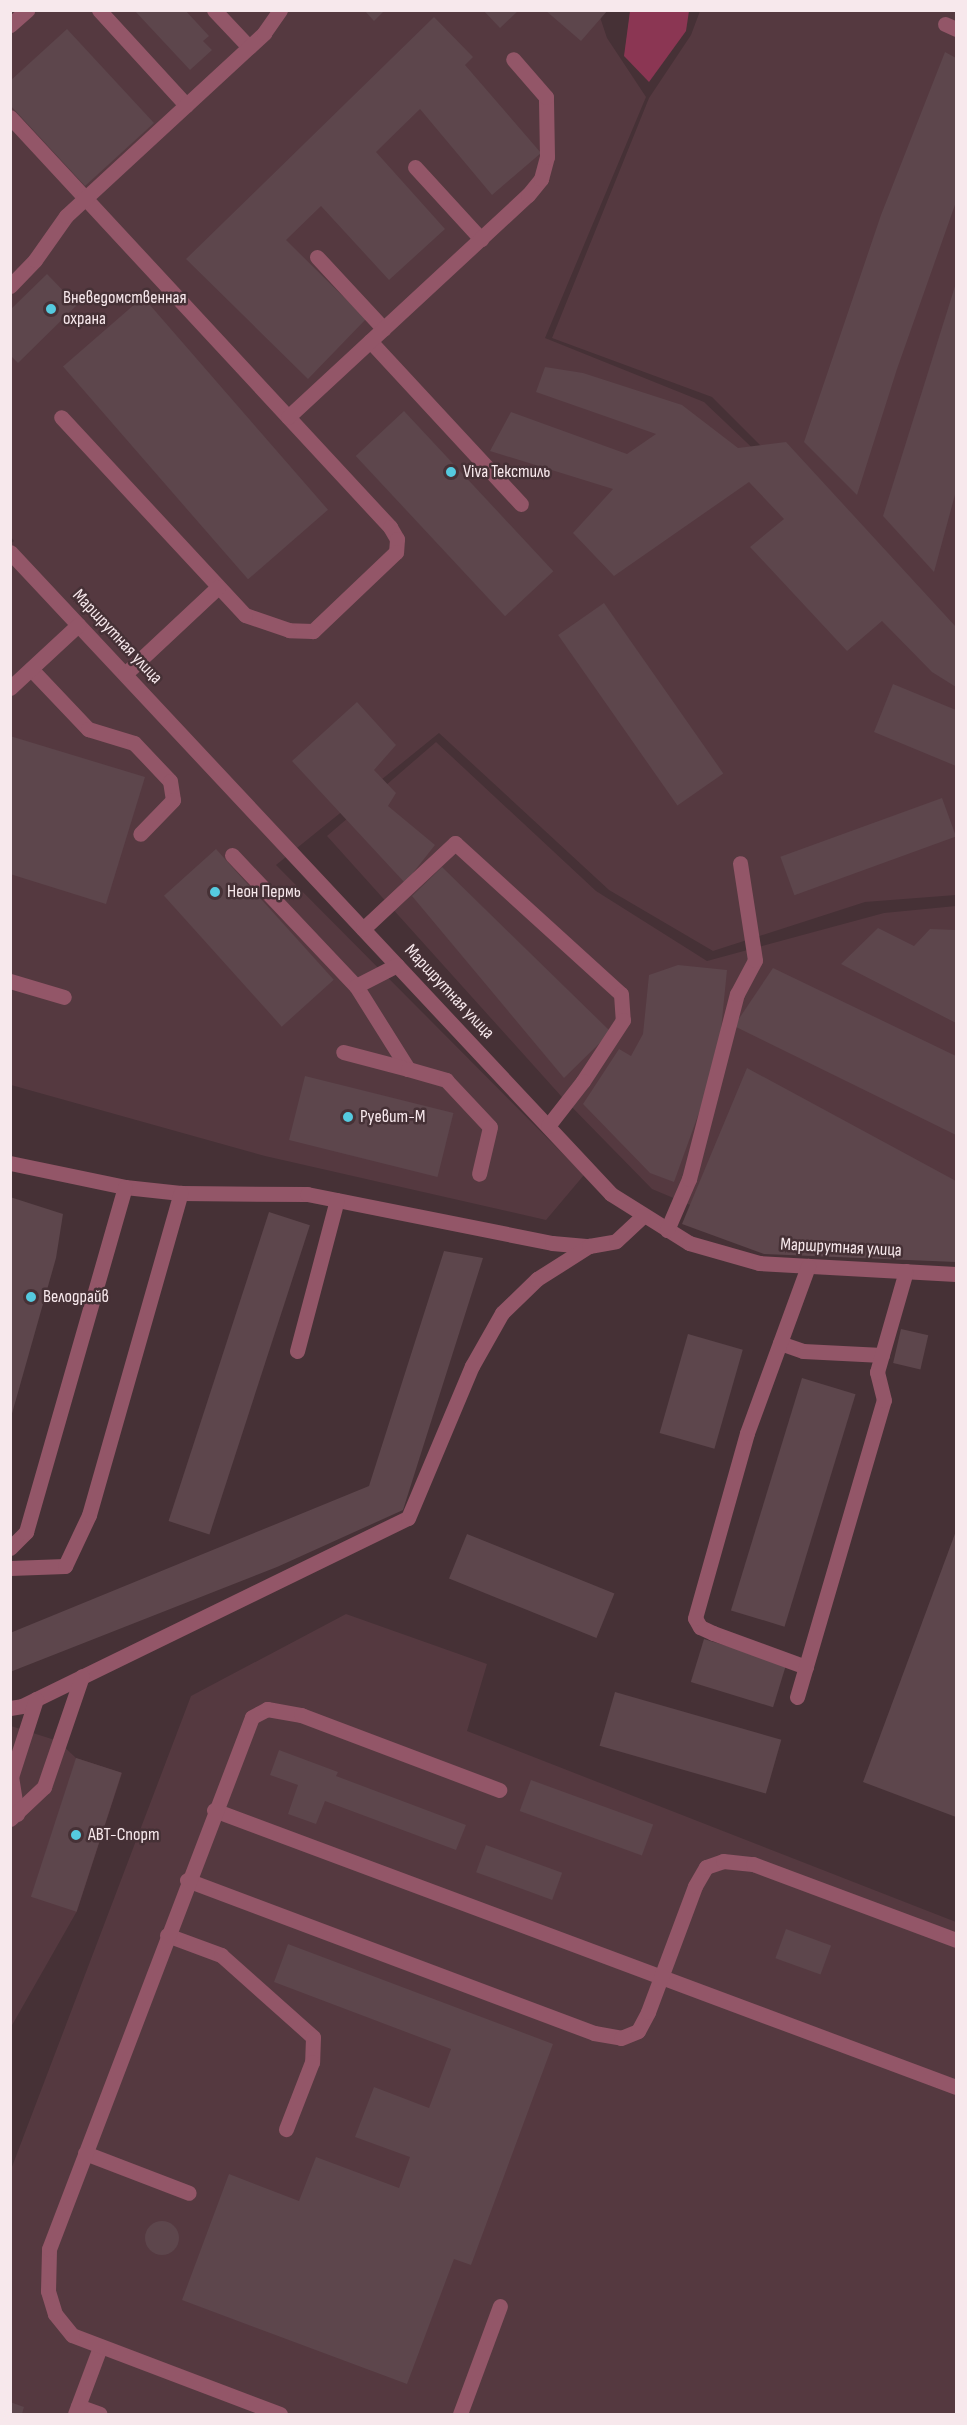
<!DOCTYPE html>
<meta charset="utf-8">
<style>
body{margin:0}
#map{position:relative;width:967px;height:2425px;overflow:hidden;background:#463136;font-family:"Sofia Sans Condensed",sans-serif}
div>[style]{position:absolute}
.built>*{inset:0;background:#553940}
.green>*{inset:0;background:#8b3653}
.building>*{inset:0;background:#5d464c;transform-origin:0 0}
.round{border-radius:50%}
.minor>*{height:15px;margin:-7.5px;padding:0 7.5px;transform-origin:7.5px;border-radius:7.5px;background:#935668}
.dots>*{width:16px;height:16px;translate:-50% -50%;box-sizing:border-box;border:3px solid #463136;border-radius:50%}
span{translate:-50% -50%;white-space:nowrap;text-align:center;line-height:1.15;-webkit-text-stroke:5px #463136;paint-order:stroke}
.poi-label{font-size:18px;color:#f7e8ec}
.left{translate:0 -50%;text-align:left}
.street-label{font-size:18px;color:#f7e8ec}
.frame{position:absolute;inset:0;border:12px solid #f7e8ec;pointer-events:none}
</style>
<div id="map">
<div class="built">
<i style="clip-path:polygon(11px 11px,598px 11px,607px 38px,646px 97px,545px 338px,704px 402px,766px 461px,956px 675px,956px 895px,865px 902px,713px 951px,609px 890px,439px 733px,276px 865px,584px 1175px,546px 1220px,265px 1156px,11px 1085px,10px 544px,14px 541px,11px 537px)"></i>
<i style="clip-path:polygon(700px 11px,956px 11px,956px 664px,774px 459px,712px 397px,552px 338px,649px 98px,691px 35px)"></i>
<i style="clip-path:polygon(436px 742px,596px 891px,707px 961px,884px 913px,956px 906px,956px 1249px,854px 1244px,745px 1228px,652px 1189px,561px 1096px,327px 836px)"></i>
<i style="clip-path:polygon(346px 1614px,487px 1664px,467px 1731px,956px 1922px,956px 2414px,11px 2414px,10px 2172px,191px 1696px)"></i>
<i style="clip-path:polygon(11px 1726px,58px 1741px,76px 1758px,122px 1773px,77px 1911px,11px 2027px)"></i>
</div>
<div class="green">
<i style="clip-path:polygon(630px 11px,689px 11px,686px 31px,649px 82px,624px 56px)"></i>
</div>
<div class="building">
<i style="clip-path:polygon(134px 10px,185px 10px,209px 36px,203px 41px,212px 50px,190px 70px)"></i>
<i style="clip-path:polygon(364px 10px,385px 10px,374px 21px)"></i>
<i style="clip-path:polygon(483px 10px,519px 10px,500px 28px)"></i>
<i style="clip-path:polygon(545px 10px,608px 10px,581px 41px)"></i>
<i style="clip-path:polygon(434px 17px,473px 57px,465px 65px,541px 153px,492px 195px,420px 109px,376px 152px,445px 229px,389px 280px,321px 206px,286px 240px,366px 319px,308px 379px,186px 259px)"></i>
<i style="clip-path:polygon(67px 29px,154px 123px,85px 186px,10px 105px,10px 81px)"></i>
<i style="clip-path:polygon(945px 52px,956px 58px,956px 202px,897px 369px,857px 495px,804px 442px,881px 215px)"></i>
<i style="clip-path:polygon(47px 274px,77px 305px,18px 363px,10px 355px,10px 310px)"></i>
<i style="clip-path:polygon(956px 283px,956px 491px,934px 572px,883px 516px)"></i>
<i style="left:143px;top:297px;width:282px;height:106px;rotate:49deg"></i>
<i style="clip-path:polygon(545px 367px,583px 373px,682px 405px,738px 448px,786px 442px,956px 627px,956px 687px,932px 672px,882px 621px,847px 651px,750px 547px,784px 519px,749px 482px,614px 576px,573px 533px,613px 489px,490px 451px,511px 412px,627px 454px,656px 434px,536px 392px)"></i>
<i style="left:404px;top:411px;width:219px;height:66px;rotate:47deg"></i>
<i style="left:604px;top:603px;width:208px;height:56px;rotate:55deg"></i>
<i style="clip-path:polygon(893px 684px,956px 710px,956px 766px,874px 732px)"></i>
<i style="clip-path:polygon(357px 702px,396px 745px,374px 770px,396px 793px,388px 806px,435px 845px,405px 883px,292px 761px)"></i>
<i style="clip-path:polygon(10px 736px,145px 777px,106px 904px,10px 874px)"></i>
<i style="left:942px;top:798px;width:41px;height:172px;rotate:70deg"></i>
<i style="left:216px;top:849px;width:176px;height:70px;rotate:48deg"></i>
<i style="clip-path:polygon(442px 867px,611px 1032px,564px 1078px,412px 896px)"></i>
<i style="clip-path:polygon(878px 928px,914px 946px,930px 929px,956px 930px,956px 1023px,841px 964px)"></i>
<i style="clip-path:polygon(678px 965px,727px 970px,718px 1060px,674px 1182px,650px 1173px,583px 1104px,619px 1049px,631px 1056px,643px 1034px,649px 975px)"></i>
<i style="clip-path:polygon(773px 968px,956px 1056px,956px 1135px,734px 1026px)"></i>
<i style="clip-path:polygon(747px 1068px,956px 1181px,956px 1262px,764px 1254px,682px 1224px)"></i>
<i style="left:305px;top:1076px;width:153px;height:66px;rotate:14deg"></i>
<i style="clip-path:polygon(10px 1197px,63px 1214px,56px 1258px,11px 1417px)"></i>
<i style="left:269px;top:1212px;width:43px;height:325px;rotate:18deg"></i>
<i style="clip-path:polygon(444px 1251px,483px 1258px,403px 1510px,277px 1567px,10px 1672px,10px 1633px,369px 1486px)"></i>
<i style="left:901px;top:1329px;width:28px;height:35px;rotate:13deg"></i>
<i style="left:688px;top:1334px;width:57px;height:103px;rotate:16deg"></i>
<i style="left:802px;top:1378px;width:56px;height:243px;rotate:17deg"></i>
<i style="clip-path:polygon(956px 1531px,956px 1817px,863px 1782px)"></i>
<i style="left:467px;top:1534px;width:159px;height:48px;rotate:22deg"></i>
<i style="left:704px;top:1639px;width:86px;height:45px;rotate:17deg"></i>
<i style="left:615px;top:1692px;width:173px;height:56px;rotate:16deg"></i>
<i style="clip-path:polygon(279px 1750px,338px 1772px,336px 1776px,466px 1825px,456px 1850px,325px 1801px,316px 1824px,288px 1814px,298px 1785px,270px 1775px)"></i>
<i style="left:76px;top:1758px;width:48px;height:146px;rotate:18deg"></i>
<i style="left:531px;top:1780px;width:130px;height:33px;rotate:20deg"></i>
<i style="left:486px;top:1845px;width:81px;height:29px;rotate:20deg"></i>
<i style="left:786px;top:1929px;width:48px;height:31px;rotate:20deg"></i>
<i style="clip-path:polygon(288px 1944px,553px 2044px,471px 2265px,454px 2259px,407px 2384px,182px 2300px,229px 2174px,299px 2201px,316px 2157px,399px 2188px,410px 2157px,355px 2137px,374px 2087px,429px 2108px,451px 2049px,274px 1982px)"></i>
<i class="round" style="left:145px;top:2221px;width:34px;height:34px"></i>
<i style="clip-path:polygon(10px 2402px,24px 2407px,22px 2414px,10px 2414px)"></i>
</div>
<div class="minor">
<i style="left:99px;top:10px;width:129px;rotate:47.5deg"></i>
<i style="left:214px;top:10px;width:51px;rotate:46.6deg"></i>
<i style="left:945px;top:24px;width:12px;rotate:24deg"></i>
<i style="left:10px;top:25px;width:23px;rotate:-41deg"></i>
<i style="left:10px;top:117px;width:559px;rotate:47.17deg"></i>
<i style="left:390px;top:527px;width:14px;rotate:60deg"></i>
<i style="left:397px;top:539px;width:13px;rotate:94deg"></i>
<i style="left:396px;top:552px;width:115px;rotate:136.4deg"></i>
<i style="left:313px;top:631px;width:24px;rotate:-178deg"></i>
<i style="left:289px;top:630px;width:46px;rotate:-161.2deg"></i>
<i style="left:245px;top:615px;width:270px;rotate:-132.9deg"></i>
<i style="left:415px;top:167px;width:98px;rotate:47.5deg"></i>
<i style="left:317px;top:257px;width:98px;rotate:47.1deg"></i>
<i style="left:10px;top:286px;width:36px;rotate:-46deg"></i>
<i style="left:35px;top:260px;width:54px;rotate:-54.8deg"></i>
<i style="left:66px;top:216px;width:270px;rotate:-42.7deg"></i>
<i style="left:264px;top:33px;width:28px;rotate:-55deg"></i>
<i style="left:370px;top:341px;width:222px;rotate:47.2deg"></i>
<i style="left:288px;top:417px;width:327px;rotate:-42.8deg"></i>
<i style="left:528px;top:195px;width:21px;rotate:-51deg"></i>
<i style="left:541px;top:179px;width:23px;rotate:-75deg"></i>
<i style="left:547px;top:157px;width:60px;rotate:-91deg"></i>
<i style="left:546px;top:97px;width:50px;rotate:-131deg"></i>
<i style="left:10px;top:552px;width:879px;rotate:46.89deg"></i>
<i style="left:611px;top:1194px;width:92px;rotate:32.1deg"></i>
<i style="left:689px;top:1243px;width:73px;rotate:15.9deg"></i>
<i style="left:759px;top:1263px;width:197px;rotate:3.2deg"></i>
<i style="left:31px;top:669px;width:83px;rotate:46.5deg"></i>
<i style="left:88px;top:729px;width:48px;rotate:16.9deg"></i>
<i style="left:134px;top:743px;width:52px;rotate:46.5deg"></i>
<i style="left:170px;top:781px;width:19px;rotate:81deg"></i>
<i style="left:173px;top:800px;width:47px;rotate:134.1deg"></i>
<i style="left:125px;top:674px;width:127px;rotate:-43.1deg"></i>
<i style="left:10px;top:688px;width:93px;rotate:-42.8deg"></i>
<i style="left:232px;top:855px;width:180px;rotate:46.6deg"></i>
<i style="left:356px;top:986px;width:98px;rotate:57.9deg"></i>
<i style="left:408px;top:1069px;width:67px;rotate:-165.3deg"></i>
<i style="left:363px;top:929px;width:126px;rotate:-43.1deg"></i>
<i style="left:455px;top:843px;width:224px;rotate:42.3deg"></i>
<i style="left:621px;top:994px;width:26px;rotate:86deg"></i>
<i style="left:623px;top:1020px;width:73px;rotate:123.3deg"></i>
<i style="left:583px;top:1081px;width:57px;rotate:127.9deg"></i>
<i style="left:10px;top:981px;width:56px;rotate:16.5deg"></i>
<i style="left:356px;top:986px;width:46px;rotate:-27.1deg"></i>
<i style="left:408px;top:1069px;width:40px;rotate:16deg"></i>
<i style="left:446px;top:1080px;width:64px;rotate:46.9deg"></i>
<i style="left:490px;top:1127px;width:48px;rotate:103.2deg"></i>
<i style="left:10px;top:1163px;width:117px;rotate:11.8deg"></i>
<i style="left:125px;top:1187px;width:56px;rotate:6.1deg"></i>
<i style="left:181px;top:1193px;width:126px;rotate:0.5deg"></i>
<i style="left:307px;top:1194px;width:250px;rotate:11.3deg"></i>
<i style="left:552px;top:1243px;width:37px;rotate:5deg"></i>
<i style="left:667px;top:1230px;width:56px;rotate:-66.7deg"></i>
<i style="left:689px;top:1179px;width:191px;rotate:-75.5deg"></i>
<i style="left:737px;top:994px;width:38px;rotate:-62deg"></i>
<i style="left:755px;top:960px;width:98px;rotate:-98.8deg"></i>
<i style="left:780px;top:1343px;width:24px;rotate:19deg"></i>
<i style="left:803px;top:1351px;width:79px;rotate:2.9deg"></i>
<i style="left:297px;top:1351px;width:156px;rotate:-75.2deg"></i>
<i style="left:10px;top:1548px;width:23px;rotate:-45deg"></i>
<i style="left:26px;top:1532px;width:359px;rotate:-74deg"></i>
<i style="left:10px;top:1568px;width:55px;rotate:-2.1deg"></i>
<i style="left:65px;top:1566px;width:56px;rotate:-64.8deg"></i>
<i style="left:89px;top:1515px;width:335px;rotate:-74.1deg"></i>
<i style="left:806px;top:1667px;width:99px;rotate:-159.9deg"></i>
<i style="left:713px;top:1633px;width:14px;rotate:-155deg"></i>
<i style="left:700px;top:1627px;width:10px;rotate:-119deg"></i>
<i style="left:695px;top:1618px;width:192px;rotate:-74.3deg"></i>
<i style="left:747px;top:1433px;width:178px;rotate:-69.9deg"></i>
<i style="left:797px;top:1697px;width:309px;rotate:-73.7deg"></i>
<i style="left:884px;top:1400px;width:29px;rotate:-104deg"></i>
<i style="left:877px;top:1372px;width:105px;rotate:-74deg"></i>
<i style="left:10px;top:1708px;width:12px;rotate:-9deg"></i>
<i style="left:22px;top:1706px;width:429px;rotate:-26deg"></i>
<i style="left:408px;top:1518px;width:165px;rotate:-67.2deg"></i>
<i style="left:472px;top:1366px;width:61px;rotate:-60.5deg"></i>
<i style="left:502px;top:1313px;width:49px;rotate:-44.2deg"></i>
<i style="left:537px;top:1279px;width:62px;rotate:-32.4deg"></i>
<i style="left:589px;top:1246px;width:27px;rotate:-10deg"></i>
<i style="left:616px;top:1241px;width:37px;rotate:-43deg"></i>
<i style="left:214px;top:1810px;width:792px;rotate:20.47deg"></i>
<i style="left:17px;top:1814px;width:37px;rotate:-99deg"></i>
<i style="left:11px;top:1777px;width:82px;rotate:-72.2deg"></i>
<i style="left:10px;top:1819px;width:47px;rotate:-43.3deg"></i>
<i style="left:44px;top:1787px;width:117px;rotate:-71.1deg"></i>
<i style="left:187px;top:1880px;width:435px;rotate:20.6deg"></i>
<i style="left:594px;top:2033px;width:27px;rotate:10deg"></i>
<i style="left:621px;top:2038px;width:18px;rotate:-22deg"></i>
<i style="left:638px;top:2031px;width:21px;rotate:-62deg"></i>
<i style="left:648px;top:2012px;width:134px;rotate:-69.5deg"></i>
<i style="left:695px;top:1886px;width:22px;rotate:-60deg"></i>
<i style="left:706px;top:1867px;width:18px;rotate:-19deg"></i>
<i style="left:723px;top:1861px;width:30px;rotate:6deg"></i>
<i style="left:753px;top:1864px;width:217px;rotate:20.5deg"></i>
<i style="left:167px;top:1935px;width:58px;rotate:20.3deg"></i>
<i style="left:221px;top:1955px;width:123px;rotate:41.7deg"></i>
<i style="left:313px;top:2037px;width:25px;rotate:92deg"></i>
<i style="left:312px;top:2062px;width:72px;rotate:111.2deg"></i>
<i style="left:85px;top:2153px;width:111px;rotate:21deg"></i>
<i style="left:78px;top:2406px;width:23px;rotate:20deg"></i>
<i style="left:75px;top:2414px;width:72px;rotate:-69.5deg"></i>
<i style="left:280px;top:2414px;width:222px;rotate:-159.2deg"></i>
<i style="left:72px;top:2335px;width:27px;rotate:-129deg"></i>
<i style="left:55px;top:2314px;width:24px;rotate:-107deg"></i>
<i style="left:48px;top:2291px;width:42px;rotate:-88.6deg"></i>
<i style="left:49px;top:2249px;width:569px;rotate:-69.11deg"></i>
<i style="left:252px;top:1717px;width:17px;rotate:-28deg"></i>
<i style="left:267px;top:1709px;width:35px;rotate:10deg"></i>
<i style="left:301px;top:1715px;width:212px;rotate:20.7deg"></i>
<i style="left:460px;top:2414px;width:115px;rotate:-69.7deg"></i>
</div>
<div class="dots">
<i style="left:51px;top:309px;background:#55cadf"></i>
<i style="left:451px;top:472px;background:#55cadf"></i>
<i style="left:215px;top:892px;background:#55cadf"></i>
<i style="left:348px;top:1117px;background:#55cadf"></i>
<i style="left:31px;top:1297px;background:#55cadf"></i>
<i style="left:76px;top:1835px;background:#55cadf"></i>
</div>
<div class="poi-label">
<span class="left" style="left:63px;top:309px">Вневедомственная<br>охрана</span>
<span class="left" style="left:463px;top:472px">Viva Текстиль</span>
<span class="left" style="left:227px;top:892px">Неон Пермь</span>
<span class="left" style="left:360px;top:1117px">Руевит-М</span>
<span class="left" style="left:43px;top:1297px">Велодрайв</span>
<span class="left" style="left:88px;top:1835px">АВТ-Спорт</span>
</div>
<div class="street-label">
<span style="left:117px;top:637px;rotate:47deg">Маршрутная улица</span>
<span style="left:449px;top:992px;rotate:47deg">Маршрутная улица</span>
<span style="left:841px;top:1248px;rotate:3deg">Маршрутная улица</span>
</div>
<div class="frame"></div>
</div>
